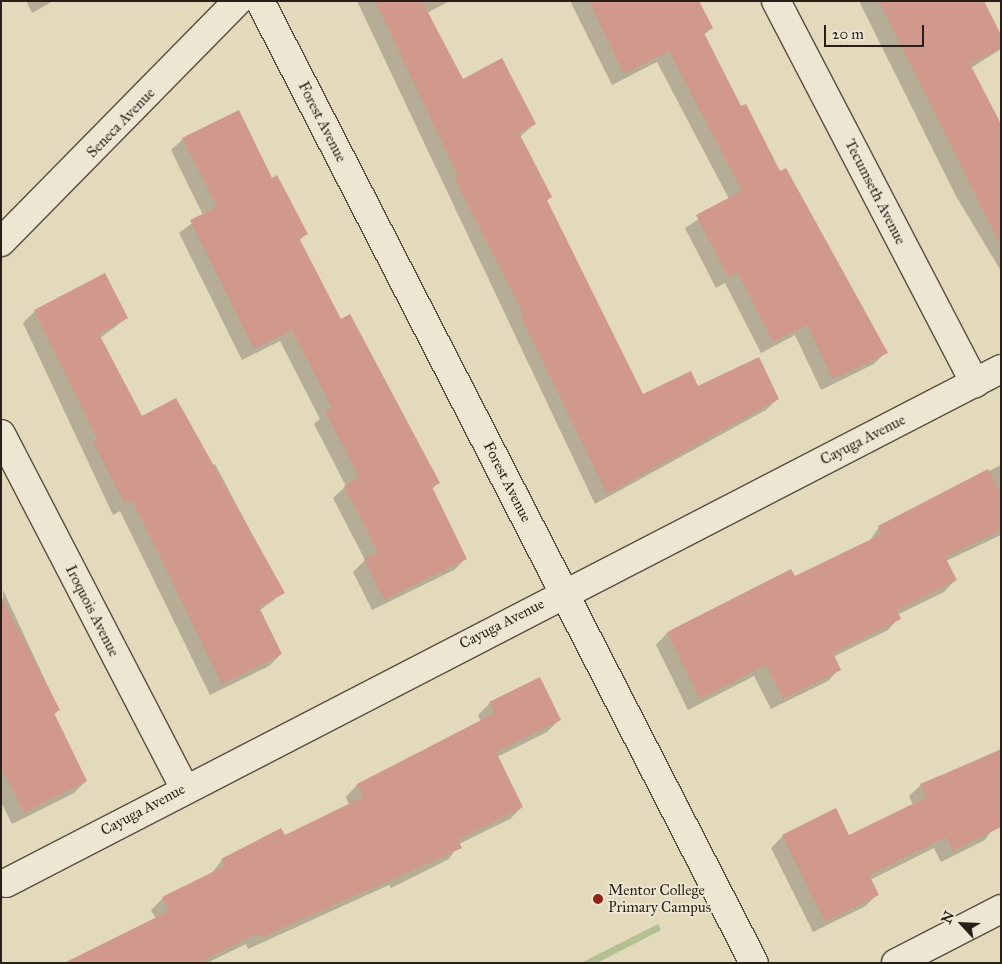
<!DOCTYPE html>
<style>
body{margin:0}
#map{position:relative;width:1002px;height:964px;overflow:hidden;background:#e3d9bb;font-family:"IM FELL Great Primer",serif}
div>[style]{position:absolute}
.green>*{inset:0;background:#b2c092}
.shadow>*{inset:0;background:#0003}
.building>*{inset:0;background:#d0998b}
.roads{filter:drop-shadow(1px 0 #584e40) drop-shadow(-1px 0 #584e40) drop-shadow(0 1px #584e40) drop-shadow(0 -1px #584e40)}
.minor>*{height:28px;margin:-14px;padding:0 14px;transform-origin:14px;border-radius:14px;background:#ede6d3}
.dots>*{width:14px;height:14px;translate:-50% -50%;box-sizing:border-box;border:2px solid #ede6d3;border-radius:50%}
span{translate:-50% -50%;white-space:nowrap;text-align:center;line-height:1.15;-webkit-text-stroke:4px #ede6d3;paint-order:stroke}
.street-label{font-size:15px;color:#291f17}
.poi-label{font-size:15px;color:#291f17}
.left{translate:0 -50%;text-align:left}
.frame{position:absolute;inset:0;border:2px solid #291f17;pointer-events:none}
.north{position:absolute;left:937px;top:899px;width:50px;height:50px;-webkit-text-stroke:4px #ede6d3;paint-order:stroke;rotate:295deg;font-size:14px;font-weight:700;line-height:20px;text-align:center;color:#291f17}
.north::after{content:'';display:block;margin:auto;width:18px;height:22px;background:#291f17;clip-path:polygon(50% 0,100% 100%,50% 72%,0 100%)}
.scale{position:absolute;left:824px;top:25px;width:100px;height:22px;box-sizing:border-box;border:2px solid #291f17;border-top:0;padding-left:6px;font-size:15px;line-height:18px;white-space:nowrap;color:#291f17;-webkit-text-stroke:4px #ede6d3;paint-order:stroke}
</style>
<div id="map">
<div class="green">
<i style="clip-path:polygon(658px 924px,661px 930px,597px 963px,581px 963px)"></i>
</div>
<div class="shadow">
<i style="clip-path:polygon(26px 1px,53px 1px,32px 13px)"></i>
<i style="clip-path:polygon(357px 1px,450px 1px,427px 13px,462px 80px,534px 124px,520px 137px,551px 197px,546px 201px,642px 396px,698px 388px,777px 399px,766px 410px,595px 504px)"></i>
<i style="clip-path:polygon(570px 1px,698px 1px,712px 27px,704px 35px,741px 108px,886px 352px,874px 364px,821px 390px,795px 335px,761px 353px,725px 283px,716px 288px,685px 228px,729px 199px,657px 62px,612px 85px)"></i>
<i style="clip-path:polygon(859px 1px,983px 1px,1001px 37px,1001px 49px,971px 68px,1001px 127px,1001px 271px,956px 196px)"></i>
<i style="clip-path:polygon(183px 139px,271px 180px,306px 234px,299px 241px,341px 321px,438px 483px,432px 489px,466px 558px,454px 570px,372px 610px,353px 572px,365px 560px,333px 498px,346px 486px,314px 424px,320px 419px,280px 341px,242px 360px,179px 233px,203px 215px,171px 150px)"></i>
<i style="clip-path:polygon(35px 311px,127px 318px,100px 338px,141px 418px,210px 467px,215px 464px,283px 593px,259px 611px,281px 654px,269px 666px,210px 695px,120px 511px,113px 515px,23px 323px)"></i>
<i style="clip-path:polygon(1001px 465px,1001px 535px,946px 561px,955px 580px,944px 592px,897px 615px,899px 618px,888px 630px,833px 657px,839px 669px,828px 681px,771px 709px,754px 676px,688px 710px,656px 645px,667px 633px,791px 571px,794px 578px,869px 542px,879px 527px)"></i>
<i style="clip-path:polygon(3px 590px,59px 710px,53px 715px,86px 781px,74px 793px,12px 824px,1px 802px)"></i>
<i style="clip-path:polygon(490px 703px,559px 720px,547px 732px,497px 757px,522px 807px,510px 819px,459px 844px,449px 859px,391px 888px,389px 885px,248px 949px,246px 944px,207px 963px,88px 963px,156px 919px,151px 910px,163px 898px,211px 874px,222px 860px,284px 837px,349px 805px,346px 797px,357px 785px,481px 722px,478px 715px)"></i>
<i style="clip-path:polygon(1001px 749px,1001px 817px,985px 840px,941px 862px,934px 848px,870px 880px,877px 894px,866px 906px,813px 932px,771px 848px,783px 836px,849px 837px,913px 805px,909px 796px,921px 785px)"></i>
</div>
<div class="building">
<i style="clip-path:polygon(375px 1px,422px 1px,463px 79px,502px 58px,536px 124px,519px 133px,552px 197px,547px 200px,643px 394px,691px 371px,698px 386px,759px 357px,779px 399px,607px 494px,521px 317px,524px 315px,454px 178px,458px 176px)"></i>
<i style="clip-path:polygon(589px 1px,699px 1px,713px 28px,704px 33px,741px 106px,746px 104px,780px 171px,786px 168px,888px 353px,833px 379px,807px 325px,773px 342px,737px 272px,728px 277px,696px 215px,742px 191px,669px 51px,624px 74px)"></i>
<i style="clip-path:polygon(879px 1px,984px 1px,1001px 35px,1001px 48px,970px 64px,1001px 124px,1001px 247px)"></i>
<i style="clip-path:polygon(239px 110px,272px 178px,277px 175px,308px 234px,299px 238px,341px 319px,350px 314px,440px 483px,432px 487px,467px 559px,384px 600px,364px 559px,378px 552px,344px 486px,359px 477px,325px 411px,332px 408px,292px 330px,254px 349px,190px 220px,217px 207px,182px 138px)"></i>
<i style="clip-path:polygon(105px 273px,128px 318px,99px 334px,142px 416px,176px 398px,285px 593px,259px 607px,282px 654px,222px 684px,132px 500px,125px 504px,93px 442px,97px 439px,34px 310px)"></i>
<i style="clip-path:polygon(988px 469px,1001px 495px,1001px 530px,945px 557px,957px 580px,897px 610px,901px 619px,833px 653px,841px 670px,783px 699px,766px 665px,700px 699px,667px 632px,791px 569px,795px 576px,882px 534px,878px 526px)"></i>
<i style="clip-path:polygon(1px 596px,60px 710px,54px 713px,87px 781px,24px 813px,1px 767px)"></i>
<i style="clip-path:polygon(540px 677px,561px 720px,496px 752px,523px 807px,458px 840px,462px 848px,260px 938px,258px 933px,198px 963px,64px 963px,169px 911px,162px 897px,225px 866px,221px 859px,281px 828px,285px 835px,363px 797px,357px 784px,495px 713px,489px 702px)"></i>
<i style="clip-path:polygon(1001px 750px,1001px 827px,953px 851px,946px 837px,869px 875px,879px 895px,825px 922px,782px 835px,836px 808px,849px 835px,927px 797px,920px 784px)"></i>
</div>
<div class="roads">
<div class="minor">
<i style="left:260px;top:1px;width:1081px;rotate:62.82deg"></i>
<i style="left:776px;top:1px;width:431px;rotate:62.5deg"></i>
<i style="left:1px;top:242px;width:338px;rotate:-45.5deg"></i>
<i style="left:1px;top:434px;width:398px;rotate:62.6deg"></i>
<i style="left:6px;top:883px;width:1120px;rotate:-27.32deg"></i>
<i style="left:896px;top:963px;width:118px;rotate:-27.2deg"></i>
</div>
</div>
<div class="dots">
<i style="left:598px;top:899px;background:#8f2418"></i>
</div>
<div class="street-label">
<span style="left:322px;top:122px;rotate:63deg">Forest Avenue</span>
<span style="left:121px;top:123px;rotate:-46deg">Seneca Avenue</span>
<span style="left:875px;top:192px;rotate:63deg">Tecumseth Avenue</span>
<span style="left:863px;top:440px;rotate:-27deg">Cayuga Avenue</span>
<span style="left:507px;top:482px;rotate:63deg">Forest Avenue</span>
<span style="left:92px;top:611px;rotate:63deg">Iroquois Avenue</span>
<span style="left:502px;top:624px;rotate:-27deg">Cayuga Avenue</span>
<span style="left:143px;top:810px;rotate:-28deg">Cayuga Avenue</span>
</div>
<div class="poi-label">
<span class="left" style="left:608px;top:899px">Mentor College<br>Primary Campus</span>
</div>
<div class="frame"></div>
<div class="north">N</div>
<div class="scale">20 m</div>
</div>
